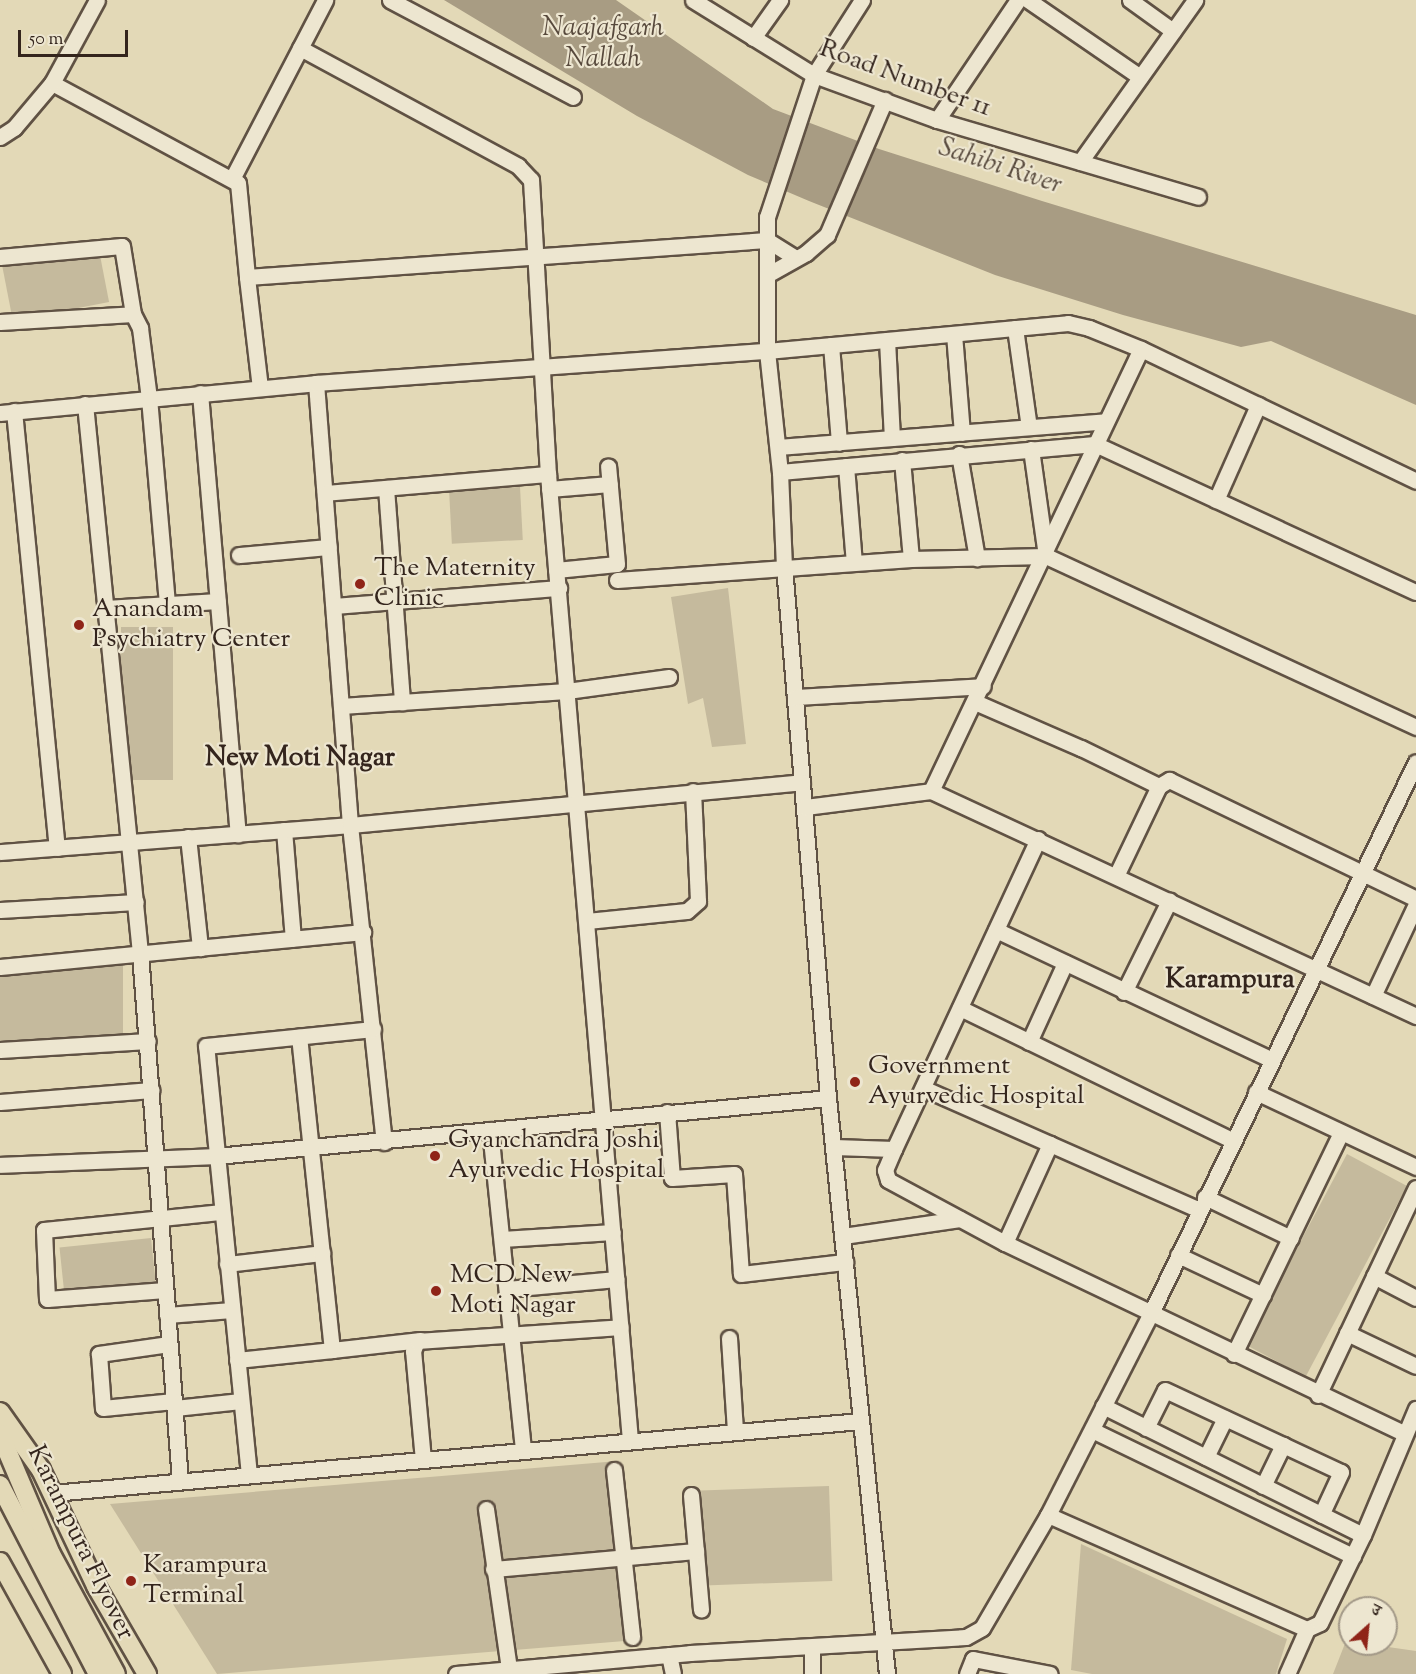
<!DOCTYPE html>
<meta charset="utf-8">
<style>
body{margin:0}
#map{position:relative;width:1416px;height:1674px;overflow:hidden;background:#e3d9b7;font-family:"Sorts Mill Goudy","Noto Serif Devanagari",serif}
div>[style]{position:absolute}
.green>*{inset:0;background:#c5ba9d;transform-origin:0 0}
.water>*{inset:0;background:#a89c83}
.roads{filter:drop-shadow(2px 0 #605244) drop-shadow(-2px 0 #605244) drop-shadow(0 2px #605244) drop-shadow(0 -2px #605244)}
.minor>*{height:15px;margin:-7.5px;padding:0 7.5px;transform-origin:7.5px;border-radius:7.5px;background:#ede6d0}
.major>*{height:18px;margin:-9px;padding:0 9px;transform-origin:9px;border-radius:9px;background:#e3d9b7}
.dots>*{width:16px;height:16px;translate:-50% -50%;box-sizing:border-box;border:3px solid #ede6d0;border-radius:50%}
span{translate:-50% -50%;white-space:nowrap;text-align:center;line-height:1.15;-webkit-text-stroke:4.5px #ede6d0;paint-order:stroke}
.street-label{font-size:26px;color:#34251d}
.poi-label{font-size:26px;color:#34251d}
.left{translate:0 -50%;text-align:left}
.water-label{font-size:27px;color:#57493c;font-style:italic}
.neighbourhood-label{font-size:27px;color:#34251d;font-weight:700}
.north{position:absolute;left:1338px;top:1596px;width:60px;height:60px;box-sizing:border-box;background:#ede6d0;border:2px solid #a39988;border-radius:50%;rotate:27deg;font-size:16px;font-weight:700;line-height:24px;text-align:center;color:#34251d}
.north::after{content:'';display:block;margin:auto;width:21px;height:27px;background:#8f2418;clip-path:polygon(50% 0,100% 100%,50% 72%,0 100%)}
.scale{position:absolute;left:18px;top:30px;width:110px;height:27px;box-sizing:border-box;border:3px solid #34251d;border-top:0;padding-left:8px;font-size:18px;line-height:21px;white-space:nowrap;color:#34251d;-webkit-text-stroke:4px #ede6d0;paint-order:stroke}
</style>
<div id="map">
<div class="green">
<i style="left:98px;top:245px;width:58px;height:98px;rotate:79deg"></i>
<i style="left:520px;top:487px;width:53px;height:71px;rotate:87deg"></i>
<i style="clip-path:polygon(728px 588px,746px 744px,712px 747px,703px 698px,688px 704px,671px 597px)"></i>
<i style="left:121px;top:627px;width:52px;height:153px"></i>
<i style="left:123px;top:966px;width:84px;height:123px;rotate:90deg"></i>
<i style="left:1347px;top:1154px;width:68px;height:216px;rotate:28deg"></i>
<i style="left:151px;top:1238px;width:59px;height:92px;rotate:84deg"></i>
<i style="clip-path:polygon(618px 1461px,637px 1640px,217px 1674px,110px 1504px)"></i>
<i style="left:829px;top:1486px;width:95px;height:128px;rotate:88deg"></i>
<i style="clip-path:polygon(1081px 1544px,1287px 1639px,1276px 1674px,1092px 1674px,1071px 1670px)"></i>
<i style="clip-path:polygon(1346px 1641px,1416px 1651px,1416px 1674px,1333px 1674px)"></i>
</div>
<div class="water">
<i style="clip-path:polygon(444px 0,616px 0,773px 109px,879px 149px,1042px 201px,1416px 315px,1416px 405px,1271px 341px,1241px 347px,1123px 315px,995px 275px,809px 201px,748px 175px,637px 116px)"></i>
</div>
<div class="roads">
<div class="minor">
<i style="left:390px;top:0;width:207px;rotate:27.9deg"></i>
<i style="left:693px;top:0;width:142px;rotate:31.8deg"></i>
<i style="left:814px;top:75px;width:131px;rotate:20.1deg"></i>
<i style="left:937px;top:120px;width:272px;rotate:16.4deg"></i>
<i style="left:862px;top:0;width:89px;rotate:122.6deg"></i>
<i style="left:814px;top:75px;width:150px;rotate:108.3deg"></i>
<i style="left:767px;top:217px;width:134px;rotate:90deg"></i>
<i style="left:767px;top:351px;width:122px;rotate:83.9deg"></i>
<i style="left:780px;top:472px;width:94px;rotate:87.6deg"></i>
<i style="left:784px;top:566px;width:534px;rotate:85.27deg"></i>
<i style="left:828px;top:1098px;width:579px;rotate:84.15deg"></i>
<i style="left:1028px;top:0;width:136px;rotate:34.5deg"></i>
<i style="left:1130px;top:0;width:53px;rotate:35.8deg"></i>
<i style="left:753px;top:38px;width:47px;rotate:-54.6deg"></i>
<i style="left:300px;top:48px;width:248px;rotate:28.4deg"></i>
<i style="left:518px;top:166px;width:19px;rotate:47deg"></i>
<i style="left:531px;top:180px;width:294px;rotate:86.7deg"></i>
<i style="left:548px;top:474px;width:969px;rotate:85.15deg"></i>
<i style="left:52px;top:83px;width:211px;rotate:28.3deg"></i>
<i style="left:238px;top:183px;width:94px;rotate:84.5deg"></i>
<i style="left:937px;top:120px;width:145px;rotate:-56deg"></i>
<i style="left:0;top:137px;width:17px;rotate:-33deg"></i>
<i style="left:14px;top:128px;width:59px;rotate:-49.8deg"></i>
<i style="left:52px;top:83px;width:94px;rotate:-61.5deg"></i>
<i style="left:1080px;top:162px;width:199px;rotate:-54.6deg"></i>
<i style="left:232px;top:179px;width:202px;rotate:-62.5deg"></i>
<i style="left:0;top:257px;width:122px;rotate:-5.2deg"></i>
<i style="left:122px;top:246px;width:69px;rotate:80.8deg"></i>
<i style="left:767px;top:275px;width:45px;rotate:-29.4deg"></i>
<i style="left:806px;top:253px;width:28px;rotate:-41deg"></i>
<i style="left:827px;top:235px;width:147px;rotate:-66.8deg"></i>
<i style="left:0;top:322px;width:133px;rotate:-3.4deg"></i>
<i style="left:133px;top:314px;width:16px;rotate:63deg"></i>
<i style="left:140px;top:328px;width:71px;rotate:82.7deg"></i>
<i style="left:149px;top:398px;width:207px;rotate:85deg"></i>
<i style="left:1015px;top:328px;width:100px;rotate:82deg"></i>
<i style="left:954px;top:334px;width:99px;rotate:85.4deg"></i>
<i style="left:887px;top:340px;width:98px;rotate:87.1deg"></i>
<i style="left:831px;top:345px;width:98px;rotate:85.3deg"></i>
<i style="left:316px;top:383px;width:443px;rotate:85.6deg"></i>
<i style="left:350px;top:825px;width:319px;rotate:83.9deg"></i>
<i style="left:260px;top:388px;width:112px;rotate:-96.7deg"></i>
<i style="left:247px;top:277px;width:521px;rotate:-4.07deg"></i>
<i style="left:767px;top:240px;width:34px;rotate:32deg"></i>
<i style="left:200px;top:393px;width:443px;rotate:85.1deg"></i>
<i style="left:85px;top:404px;width:552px;rotate:84.28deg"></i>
<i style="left:140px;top:953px;width:530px;rotate:85.67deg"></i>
<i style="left:14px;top:411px;width:439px;rotate:84.4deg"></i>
<i style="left:0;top:413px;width:317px;rotate:-5.4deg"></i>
<i style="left:316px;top:383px;width:452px;rotate:-4.1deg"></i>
<i style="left:767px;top:351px;width:302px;rotate:-5.3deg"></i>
<i style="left:1068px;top:323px;width:22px;rotate:13deg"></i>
<i style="left:1089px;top:328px;width:56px;rotate:22deg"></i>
<i style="left:1141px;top:349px;width:305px;rotate:25.6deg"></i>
<i style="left:778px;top:447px;width:329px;rotate:-4.5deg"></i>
<i style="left:1031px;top:449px;width:108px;rotate:82deg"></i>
<i style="left:959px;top:454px;width:106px;rotate:80.2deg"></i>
<i style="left:902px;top:460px;width:99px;rotate:84.8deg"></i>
<i style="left:846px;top:466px;width:97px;rotate:85.3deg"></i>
<i style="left:780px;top:472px;width:316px;rotate:-5.1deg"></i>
<i style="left:1095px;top:444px;width:353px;rotate:24.8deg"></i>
<i style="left:386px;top:488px;width:215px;rotate:85.7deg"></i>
<i style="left:549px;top:489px;width:61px;rotate:-4.7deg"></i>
<i style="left:325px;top:493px;width:224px;rotate:-4.9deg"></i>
<i style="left:1216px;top:500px;width:104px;rotate:-66.1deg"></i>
<i style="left:239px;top:555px;width:90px;rotate:-5.1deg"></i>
<i style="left:556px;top:570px;width:61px;rotate:-5.6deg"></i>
<i style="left:617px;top:564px;width:98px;rotate:-95.2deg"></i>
<i style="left:617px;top:580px;width:295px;rotate:-4.1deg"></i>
<i style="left:911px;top:559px;width:135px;rotate:-1.3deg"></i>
<i style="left:1046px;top:556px;width:408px;rotate:24.8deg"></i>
<i style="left:334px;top:606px;width:226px;rotate:-4.6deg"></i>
<i style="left:106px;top:608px;width:112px;rotate:-3.6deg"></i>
<i style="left:795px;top:697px;width:188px;rotate:-3.3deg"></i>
<i style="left:975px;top:702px;width:116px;rotate:23.5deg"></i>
<i style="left:1081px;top:748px;width:87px;rotate:26deg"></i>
<i style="left:341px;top:706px;width:226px;rotate:-3.8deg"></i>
<i style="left:567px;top:691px;width:103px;rotate:-7.8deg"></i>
<i style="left:931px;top:791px;width:489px;rotate:-64.6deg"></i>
<i style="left:805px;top:807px;width:127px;rotate:-7.2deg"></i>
<i style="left:931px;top:791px;width:535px;rotate:24.89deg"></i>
<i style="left:284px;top:830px;width:109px;rotate:85.3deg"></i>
<i style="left:188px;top:837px;width:112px;rotate:83.8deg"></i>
<i style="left:1038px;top:839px;width:342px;rotate:114.9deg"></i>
<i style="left:894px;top:1149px;width:23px;rotate:113deg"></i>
<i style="left:885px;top:1170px;width:10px;rotate:73deg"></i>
<i style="left:888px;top:1180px;width:133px;rotate:28.3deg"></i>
<i style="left:1005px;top:1243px;width:442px;rotate:25.5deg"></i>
<i style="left:0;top:852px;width:351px;rotate:-4.4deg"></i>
<i style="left:350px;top:825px;width:454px;rotate:-5.4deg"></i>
<i style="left:1116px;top:876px;width:100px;rotate:-64.5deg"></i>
<i style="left:1159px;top:786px;width:12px;rotate:-31deg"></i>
<i style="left:1169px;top:780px;width:274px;rotate:25.7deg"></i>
<i style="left:0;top:910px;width:136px;rotate:-3.4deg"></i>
<i style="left:587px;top:921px;width:100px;rotate:-5.7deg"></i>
<i style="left:687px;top:911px;width:15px;rotate:-42deg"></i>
<i style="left:698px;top:901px;width:110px;rotate:-92.6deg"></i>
<i style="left:996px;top:930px;width:305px;rotate:25.2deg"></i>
<i style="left:0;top:967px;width:365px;rotate:-5.5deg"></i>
<i style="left:1124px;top:992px;width:102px;rotate:-63.7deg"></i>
<i style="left:1373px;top:996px;width:102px;rotate:-64.9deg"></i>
<i style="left:960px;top:1008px;width:302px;rotate:25.9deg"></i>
<i style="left:1029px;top:1042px;width:87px;rotate:-65.5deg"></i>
<i style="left:0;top:1050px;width:148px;rotate:-3.5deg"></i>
<i style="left:923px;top:1088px;width:302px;rotate:23.8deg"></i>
<i style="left:1256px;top:1092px;width:177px;rotate:25.1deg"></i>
<i style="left:0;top:1102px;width:152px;rotate:-4.5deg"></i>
<i style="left:667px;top:1112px;width:66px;rotate:85.7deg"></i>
<i style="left:672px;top:1178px;width:62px;rotate:-3.7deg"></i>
<i style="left:734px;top:1174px;width:100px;rotate:86deg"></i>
<i style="left:741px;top:1274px;width:105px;rotate:-6.6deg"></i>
<i style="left:490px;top:1130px;width:322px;rotate:84.1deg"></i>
<i style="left:834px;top:1147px;width:60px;rotate:1.9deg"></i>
<i style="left:0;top:1165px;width:216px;rotate:-2.4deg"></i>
<i style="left:216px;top:1156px;width:615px;rotate:-5.41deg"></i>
<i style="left:1205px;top:1197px;width:95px;rotate:25.5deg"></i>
<i style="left:843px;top:1236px;width:118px;rotate:-8.3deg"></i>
<i style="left:502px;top:1239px;width:111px;rotate:-3.6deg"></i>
<i style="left:1005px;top:1243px;width:109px;rotate:-65.6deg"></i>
<i style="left:1178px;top:1255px;width:94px;rotate:25.2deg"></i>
<i style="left:227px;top:1264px;width:96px;rotate:-6.6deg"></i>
<i style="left:1374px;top:1276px;width:47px;rotate:27.6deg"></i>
<i style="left:507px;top:1289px;width:110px;rotate:-5.2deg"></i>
<i style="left:165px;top:1290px;width:118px;rotate:175.6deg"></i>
<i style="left:47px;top:1299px;width:69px;rotate:-92.5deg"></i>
<i style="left:44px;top:1230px;width:179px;rotate:-5.8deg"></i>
<i style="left:167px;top:1315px;width:65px;rotate:-4.4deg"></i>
<i style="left:1347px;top:1333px;width:76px;rotate:25.6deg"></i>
<i style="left:729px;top:1338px;width:93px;rotate:86.3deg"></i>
<i style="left:169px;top:1344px;width:71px;rotate:171.9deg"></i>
<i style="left:99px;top:1354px;width:54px;rotate:85.8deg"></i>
<i style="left:103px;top:1408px;width:71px;rotate:-5.6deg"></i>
<i style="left:332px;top:1350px;width:89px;rotate:-6.5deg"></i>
<i style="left:1234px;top:1354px;width:246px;rotate:-64.2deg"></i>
<i style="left:237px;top:1360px;width:96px;rotate:-6deg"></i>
<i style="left:332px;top:1350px;width:315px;rotate:-96deg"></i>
<i style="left:1318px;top:1395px;width:229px;rotate:-64.7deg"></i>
<i style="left:1103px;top:1406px;width:290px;rotate:26.4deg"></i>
<i style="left:1363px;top:1535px;width:137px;rotate:-67.2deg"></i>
<i style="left:175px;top:1408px;width:66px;rotate:-6.1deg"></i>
<i style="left:1146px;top:1428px;width:42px;rotate:-63.4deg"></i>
<i style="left:1165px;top:1390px;width:194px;rotate:25deg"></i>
<i style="left:1341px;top:1472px;width:47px;rotate:114.9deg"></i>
<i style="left:1092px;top:1430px;width:290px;rotate:25.8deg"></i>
<i style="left:1206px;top:1457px;width:43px;rotate:-64deg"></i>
<i style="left:423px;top:1460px;width:109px;rotate:-95.2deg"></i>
<i style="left:413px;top:1351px;width:11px;rotate:-68deg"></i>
<i style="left:417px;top:1341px;width:204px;rotate:-3.9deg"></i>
<i style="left:614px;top:1470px;width:168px;rotate:83.8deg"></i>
<i style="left:249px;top:1475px;width:431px;rotate:-95.7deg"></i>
<i style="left:206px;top:1046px;width:168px;rotate:-5.8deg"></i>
<i style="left:1263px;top:1486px;width:46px;rotate:-64deg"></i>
<i style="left:52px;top:1493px;width:812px;rotate:-5.09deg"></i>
<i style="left:691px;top:1495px;width:115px;rotate:85deg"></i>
<i style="left:486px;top:1509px;width:162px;rotate:81.8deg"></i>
<i style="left:1048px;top:1515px;width:283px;rotate:23.8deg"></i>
<i style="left:1307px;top:1629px;width:14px;rotate:-25deg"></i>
<i style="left:1320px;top:1623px;width:98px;rotate:-64deg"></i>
<i style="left:493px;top:1569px;width:204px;rotate:-5.1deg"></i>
<i style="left:669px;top:1655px;width:19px;rotate:78deg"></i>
<i style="left:456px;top:1674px;width:235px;rotate:-5.1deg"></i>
<i style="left:690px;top:1653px;width:276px;rotate:-3.3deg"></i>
<i style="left:966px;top:1637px;width:18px;rotate:-29deg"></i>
<i style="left:982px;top:1628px;width:131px;rotate:-59.7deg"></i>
<i style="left:1048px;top:1515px;width:227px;rotate:-63deg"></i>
<i style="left:1151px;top:1313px;width:611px;rotate:-64.32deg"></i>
<i style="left:812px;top:1674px;width:27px;rotate:-90deg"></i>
<i style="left:967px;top:1674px;width:16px;rotate:-68deg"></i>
<i style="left:973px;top:1659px;width:78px;rotate:11deg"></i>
<i style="left:1287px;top:1674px;width:49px;rotate:-66deg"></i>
</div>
<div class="major">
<i style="left:0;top:1412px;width:71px;rotate:54.7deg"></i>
<i style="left:41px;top:1470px;width:128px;rotate:64.6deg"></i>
<i style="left:96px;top:1586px;width:102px;rotate:59.9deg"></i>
<i style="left:0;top:1434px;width:130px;rotate:67deg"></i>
<i style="left:51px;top:1554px;width:136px;rotate:61.6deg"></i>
<i style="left:0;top:1485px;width:213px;rotate:62.6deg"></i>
<i style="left:0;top:1562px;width:128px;rotate:61deg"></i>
</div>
</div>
<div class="dots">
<i style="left:360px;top:584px;background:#8f2418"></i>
<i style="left:79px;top:625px;background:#8f2418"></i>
<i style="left:855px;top:1082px;background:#8f2418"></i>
<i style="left:435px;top:1156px;background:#8f2418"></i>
<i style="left:436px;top:1291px;background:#8f2418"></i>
<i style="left:131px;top:1581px;background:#8f2418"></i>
</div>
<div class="street-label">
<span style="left:905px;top:79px;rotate:20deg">Road Number 11</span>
<span style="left:80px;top:1543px;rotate:64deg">Karampura Flyover</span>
</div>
<div class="poi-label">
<span class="left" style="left:374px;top:584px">The Maternity<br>Clinic</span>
<span class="left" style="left:92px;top:625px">Anandam<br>Psychiatry Center</span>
<span class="left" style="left:868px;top:1082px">Government<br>Ayurvedic Hospital</span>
<span class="left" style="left:448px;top:1156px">Gyanchandra Joshi<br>Ayurvedic Hospital</span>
<span class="left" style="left:450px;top:1291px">MCD New<br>Moti Nagar</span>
<span class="left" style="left:143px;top:1581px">Karampura<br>Terminal</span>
</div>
<div class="water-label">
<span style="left:603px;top:44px">Naajafgarh<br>Nallah</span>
<span style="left:1000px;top:167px;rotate:18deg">Sahibi River</span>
</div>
<div class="neighbourhood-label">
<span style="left:300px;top:759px">New Moti Nagar</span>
<span style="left:1230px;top:981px">Karampura</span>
</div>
<div class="north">उ</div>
<div class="scale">50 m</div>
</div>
